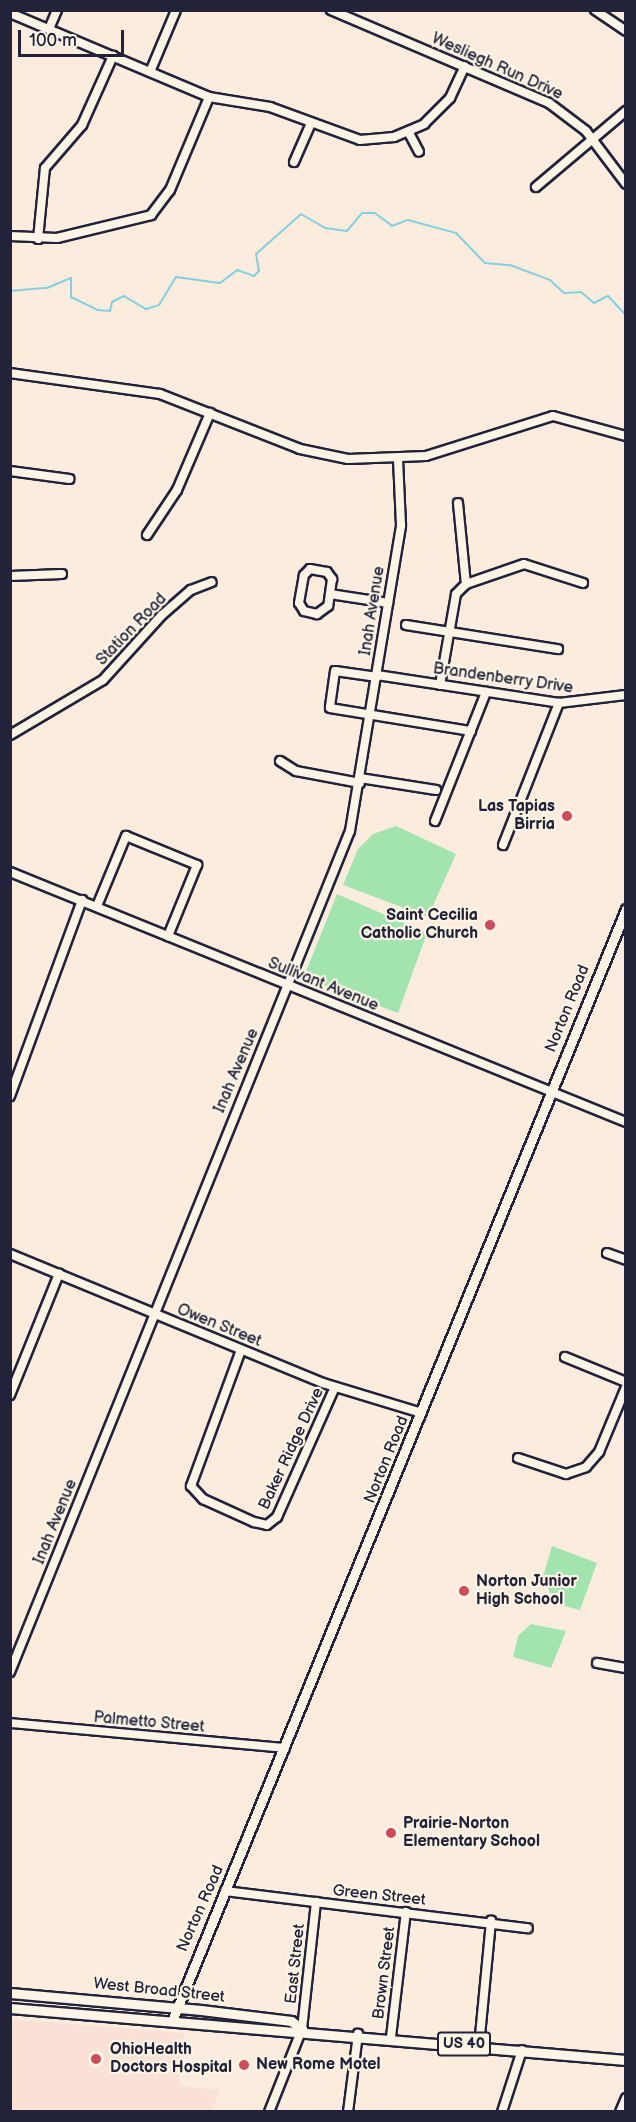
<!DOCTYPE html>
<style>
body{margin:0}
#map{position:relative;width:636px;height:2122px;overflow:hidden;background:#fbecde;font-family:"Balsamiq Sans",sans-serif}
div>[style]{position:absolute}
.built>*{inset:0;background:#fae1d6}
.green>*{inset:0;background:#a1e4af}
.stream>*{height:2px;margin:-1px;padding:0 1px;transform-origin:1px;border-radius:1px;background:#82d0e1}
.roads{filter:drop-shadow(2px 0 #22223b) drop-shadow(-2px 0 #22223b) drop-shadow(0 2px #22223b) drop-shadow(0 -2px #22223b)}
.minor>*{height:8px;margin:-4px;padding:0 4px;transform-origin:4px;border-radius:4px;background:#fcf5e5}
.major>*{height:9px;margin:-4.5px;padding:0 4.5px;transform-origin:4.5px;border-radius:4.5px;background:#fcf5e5}
.dots>*{width:16px;height:16px;translate:-50% -50%;box-sizing:border-box;border:3px solid #fcf5e5;border-radius:50%}
span{translate:-50% -50%;white-space:nowrap;text-align:center;line-height:1.15;-webkit-text-stroke:4.5px #fcf5e5;paint-order:stroke}
.shield-label span{padding:2px 4px;background:#fcf5e5;border:2px solid;border-radius:4px;-webkit-text-stroke-width:0}
.shield-label{font-size:15px;color:#22223b;font-weight:700}
.street-label{font-size:16px;color:#22223b}
.poi-label{font-size:16px;color:#22223b;font-weight:700}
.right{translate:-100% -50%;text-align:right}
.left{translate:0 -50%;text-align:left}
.frame{position:absolute;inset:0;border:12px solid #22223b;pointer-events:none}
.scale{position:absolute;left:18px;top:30px;width:106px;height:27px;box-sizing:border-box;border:3px solid #22223b;border-top:0;padding-left:8px;font-size:18px;line-height:21px;white-space:nowrap;color:#22223b;-webkit-text-stroke:4px #fcf5e5;paint-order:stroke}
</style>
<div id="map">
<div class="built">
<i style="clip-path:polygon(10px 2019px,184px 2033px,179px 2086px,220px 2090px,211px 2111px,11px 2111px)"></i>
</div>
<div class="green">
<i style="clip-path:polygon(396px 826px,456px 854px,428px 917px,343px 885px,358px 849px,373px 834px)"></i>
<i style="clip-path:polygon(337px 894px,427px 933px,398px 1013px,310px 980px,305px 974px)"></i>
<i style="clip-path:polygon(552px 1546px,597px 1563px,580px 1610px,565px 1606px,550px 1593px,543px 1577px)"></i>
<i style="clip-path:polygon(531px 1624px,566px 1631px,551px 1668px,513px 1657px,518px 1636px)"></i>
</div>
<div class="stream">
<i style="left:10px;top:291px;width:37px;rotate:-5deg"></i>
<i style="left:47px;top:288px;width:26px;rotate:-23deg"></i>
<i style="left:71px;top:278px;width:19px;rotate:90deg"></i>
<i style="left:71px;top:297px;width:30px;rotate:26deg"></i>
<i style="left:98px;top:310px;width:12px;rotate:5deg"></i>
<i style="left:110px;top:311px;width:9px;rotate:-77deg"></i>
<i style="left:112px;top:302px;width:13px;rotate:-27deg"></i>
<i style="left:124px;top:296px;width:26px;rotate:31deg"></i>
<i style="left:146px;top:309px;width:14px;rotate:-17deg"></i>
<i style="left:159px;top:305px;width:33px;rotate:-59deg"></i>
<i style="left:176px;top:277px;width:44px;rotate:7.8deg"></i>
<i style="left:220px;top:283px;width:21px;rotate:-37deg"></i>
<i style="left:237px;top:270px;width:18px;rotate:19deg"></i>
<i style="left:254px;top:276px;width:7px;rotate:-45deg"></i>
<i style="left:259px;top:271px;width:17px;rotate:-100deg"></i>
<i style="left:256px;top:254px;width:60px;rotate:-41.6deg"></i>
<i style="left:301px;top:214px;width:28px;rotate:30deg"></i>
<i style="left:325px;top:228px;width:22px;rotate:8deg"></i>
<i style="left:347px;top:231px;width:23px;rotate:-50deg"></i>
<i style="left:362px;top:213px;width:13px"></i>
<i style="left:375px;top:213px;width:21px;rotate:37deg"></i>
<i style="left:392px;top:226px;width:17px;rotate:-21deg"></i>
<i style="left:408px;top:220px;width:50px;rotate:15.2deg"></i>
<i style="left:456px;top:233px;width:42px;rotate:46deg"></i>
<i style="left:485px;top:263px;width:25px;rotate:5deg"></i>
<i style="left:510px;top:265px;width:43px;rotate:20.6deg"></i>
<i style="left:550px;top:280px;width:19px;rotate:43deg"></i>
<i style="left:564px;top:293px;width:17px;rotate:-3deg"></i>
<i style="left:581px;top:292px;width:17px;rotate:40deg"></i>
<i style="left:594px;top:303px;width:16px;rotate:-27deg"></i>
<i style="left:608px;top:296px;width:26px;rotate:47deg"></i>
</div>
<div class="roads">
<div class="minor">
<i style="left:331px;top:10px;width:237px;rotate:23.1deg"></i>
<i style="left:549px;top:103px;width:46px;rotate:37.1deg"></i>
<i style="left:586px;top:131px;width:66px;rotate:53deg"></i>
<i style="left:595px;top:10px;width:37px;rotate:34deg"></i>
<i style="left:10px;top:13px;width:216px;rotate:22.9deg"></i>
<i style="left:209px;top:97px;width:62px;rotate:9.3deg"></i>
<i style="left:270px;top:107px;width:96px;rotate:20.1deg"></i>
<i style="left:360px;top:140px;width:34px;rotate:-5deg"></i>
<i style="left:394px;top:137px;width:33px;rotate:-23deg"></i>
<i style="left:424px;top:124px;width:37px;rotate:-45deg"></i>
<i style="left:450px;top:98px;width:35px;rotate:-65deg"></i>
<i style="left:49px;top:29px;width:21px;rotate:-67deg"></i>
<i style="left:150px;top:72px;width:67px;rotate:-67.2deg"></i>
<i style="left:409px;top:133px;width:21px;rotate:62deg"></i>
<i style="left:294px;top:162px;width:43px;rotate:-66.4deg"></i>
<i style="left:536px;top:187px;width:118px;rotate:-40.2deg"></i>
<i style="left:10px;top:236px;width:47px;rotate:2.4deg"></i>
<i style="left:57px;top:238px;width:97px;rotate:-13.7deg"></i>
<i style="left:151px;top:215px;width:31px;rotate:-53deg"></i>
<i style="left:170px;top:190px;width:101px;rotate:-67.2deg"></i>
<i style="left:38px;top:239px;width:71px;rotate:-84.4deg"></i>
<i style="left:45px;top:168px;width:57px;rotate:-49.3deg"></i>
<i style="left:82px;top:125px;width:76px;rotate:-65.8deg"></i>
<i style="left:10px;top:373px;width:151px;rotate:8deg"></i>
<i style="left:160px;top:394px;width:150px;rotate:21.4deg"></i>
<i style="left:300px;top:449px;width:49px;rotate:11.8deg"></i>
<i style="left:348px;top:459px;width:78px;rotate:-2.2deg"></i>
<i style="left:426px;top:456px;width:133px;rotate:-17.5deg"></i>
<i style="left:553px;top:416px;width:76px;rotate:15.3deg"></i>
<i style="left:10px;top:471px;width:60px;rotate:7.7deg"></i>
<i style="left:458px;top:503px;width:81px;rotate:84.4deg"></i>
<i style="left:147px;top:535px;width:54px;rotate:-56.3deg"></i>
<i style="left:177px;top:490px;width:84px;rotate:-66.8deg"></i>
<i style="left:310px;top:569px;width:17px;rotate:10deg"></i>
<i style="left:327px;top:572px;width:9px;rotate:54deg"></i>
<i style="left:332px;top:579px;width:27px;rotate:98deg"></i>
<i style="left:328px;top:606px;width:14px;rotate:144deg"></i>
<i style="left:317px;top:614px;width:13px;rotate:-167deg"></i>
<i style="left:304px;top:611px;width:9px;rotate:-122deg"></i>
<i style="left:299px;top:603px;width:28px;rotate:-80deg"></i>
<i style="left:304px;top:575px;width:8px;rotate:-45deg"></i>
<i style="left:10px;top:576px;width:52px;rotate:-2.2deg"></i>
<i style="left:330px;top:594px;width:59px;rotate:8.8deg"></i>
<i style="left:406px;top:625px;width:154px;rotate:9deg"></i>
<i style="left:377px;top:675px;width:184px;rotate:8.7deg"></i>
<i style="left:559px;top:703px;width:67px;rotate:-6.8deg"></i>
<i style="left:377px;top:677px;width:42px;rotate:-171.9deg"></i>
<i style="left:335px;top:671px;width:37px;rotate:98deg"></i>
<i style="left:330px;top:708px;width:143px;rotate:9.3deg"></i>
<i style="left:440px;top:685px;width:92px;rotate:-80deg"></i>
<i style="left:456px;top:594px;width:14px;rotate:-45deg"></i>
<i style="left:466px;top:584px;width:61px;rotate:-19deg"></i>
<i style="left:524px;top:564px;width:62px;rotate:17.9deg"></i>
<i style="left:10px;top:735px;width:108px;rotate:-30.6deg"></i>
<i style="left:103px;top:680px;width:88px;rotate:-47.8deg"></i>
<i style="left:162px;top:615px;width:38px;rotate:-41deg"></i>
<i style="left:191px;top:590px;width:22px;rotate:-21deg"></i>
<i style="left:280px;top:761px;width:19px;rotate:32deg"></i>
<i style="left:296px;top:771px;width:65px;rotate:10.6deg"></i>
<i style="left:360px;top:778px;width:77px;rotate:9deg"></i>
<i style="left:435px;top:821px;width:139px;rotate:-68.4deg"></i>
<i style="left:503px;top:845px;width:153px;rotate:-68.5deg"></i>
<i style="left:10px;top:872px;width:665px;rotate:22.09deg"></i>
<i style="left:97px;top:906px;width:76px;rotate:-67.5deg"></i>
<i style="left:126px;top:836px;width:77px;rotate:22.2deg"></i>
<i style="left:197px;top:865px;width:77px;rotate:112.2deg"></i>
<i style="left:10px;top:1096px;width:209px;rotate:-69.8deg"></i>
<i style="left:607px;top:1253px;width:20px;rotate:20deg"></i>
<i style="left:10px;top:1254px;width:339px;rotate:22.4deg"></i>
<i style="left:323px;top:1383px;width:103px;rotate:16.9deg"></i>
<i style="left:241px;top:1350px;width:145px;rotate:110.2deg"></i>
<i style="left:191px;top:1486px;width:18px;rotate:47deg"></i>
<i style="left:203px;top:1499px;width:56px;rotate:24.3deg"></i>
<i style="left:254px;top:1522px;width:13px;rotate:13deg"></i>
<i style="left:267px;top:1525px;width:13px;rotate:-39deg"></i>
<i style="left:277px;top:1517px;width:142px;rotate:-66deg"></i>
<i style="left:565px;top:1357px;width:66px;rotate:22.3deg"></i>
<i style="left:10px;top:1395px;width:131px;rotate:-68deg"></i>
<i style="left:518px;top:1458px;width:51px;rotate:18.4deg"></i>
<i style="left:566px;top:1474px;width:21px;rotate:-19deg"></i>
<i style="left:586px;top:1467px;width:20px;rotate:-49deg"></i>
<i style="left:599px;top:1452px;width:70px;rotate:-67.4deg"></i>
<i style="left:597px;top:1663px;width:29px;rotate:10deg"></i>
<i style="left:10px;top:1672px;width:907px;rotate:-67.99deg"></i>
<i style="left:350px;top:831px;width:310px;rotate:-80.5deg"></i>
<i style="left:401px;top:525px;width:66px;rotate:-92.6deg"></i>
<i style="left:10px;top:1723px;width:276px;rotate:5.2deg"></i>
<i style="left:225px;top:1891px;width:305px;rotate:7deg"></i>
<i style="left:391px;top:2037px;width:126px;rotate:-83.2deg"></i>
<i style="left:479px;top:2046px;width:126px;rotate:-84.5deg"></i>
<i style="left:269px;top:2112px;width:89px;rotate:-68.3deg"></i>
<i style="left:302px;top:2029px;width:128px;rotate:-83.7deg"></i>
<i style="left:348px;top:2112px;width:79px;rotate:-82.7deg"></i>
<i style="left:502px;top:2112px;width:65px;rotate:-72.1deg"></i>
<i style="left:620px;top:2112px;width:15px;rotate:-67deg"></i>
</div>
<div class="major">
<i style="left:10px;top:1993px;width:192px;rotate:5.1deg"></i>
<i style="left:201px;top:2010px;width:91px;rotate:7deg"></i>
<i style="left:291px;top:2021px;width:14px;rotate:36deg"></i>
<i style="left:10px;top:2008px;width:618px;rotate:4.83deg"></i>
<i style="left:172px;top:2021px;width:1201px;rotate:-67.79deg"></i>
</div>
</div>
<div class="dots">
<i style="left:567px;top:816px;background:#d1495b"></i>
<i style="left:490px;top:925px;background:#d1495b"></i>
<i style="left:464px;top:1591px;background:#d1495b"></i>
<i style="left:391px;top:1833px;background:#d1495b"></i>
<i style="left:96px;top:2059px;background:#d1495b"></i>
<i style="left:244px;top:2065px;background:#d1495b"></i>
</div>
<div class="shield-label">
<span style="left:464px;top:2044px">US 40</span>
</div>
<div class="street-label">
<span style="left:497px;top:67px;rotate:24deg">Wesliegh Run Drive</span>
<span style="left:373px;top:611px;rotate:-81deg">Inah Avenue</span>
<span style="left:132px;top:630px;rotate:-46deg">Station Road</span>
<span style="left:503px;top:679px;rotate:8deg">Brandenberry Drive</span>
<span style="left:323px;top:985px;rotate:22deg">Sullivant Avenue</span>
<span style="left:568px;top:1009px;rotate:-68deg">Norton Road</span>
<span style="left:237px;top:1071px;rotate:-67deg">Inah Avenue</span>
<span style="left:219px;top:1326px;rotate:22deg">Owen Street</span>
<span style="left:292px;top:1449px;rotate:-65deg">Baker Ridge Drive</span>
<span style="left:387px;top:1460px;rotate:-68deg">Norton Road</span>
<span style="left:56px;top:1522px;rotate:-68deg">Inah Avenue</span>
<span style="left:149px;top:1723px;rotate:5deg">Palmetto Street</span>
<span style="left:379px;top:1896px;rotate:6deg">Green Street</span>
<span style="left:201px;top:1909px;rotate:-66deg">Norton Road</span>
<span style="left:296px;top:1964px;rotate:-84deg">East Street</span>
<span style="left:385px;top:1973px;rotate:-83deg">Brown Street</span>
<span style="left:159px;top:1991px;rotate:6deg">West Broad Street</span>
</div>
<div class="poi-label">
<span class="right" style="left:555px;top:816px">Las Tapias<br>Birria</span>
<span class="right" style="left:478px;top:925px">Saint Cecilia<br>Catholic Church</span>
<span class="left" style="left:476px;top:1591px">Norton Junior<br>High School</span>
<span class="left" style="left:403px;top:1833px">Prairie-Norton<br>Elementary School</span>
<span class="left" style="left:110px;top:2059px">OhioHealth<br>Doctors Hospital</span>
<span class="left" style="left:256px;top:2065px">New Rome Motel</span>
</div>
<div class="frame"></div>
<div class="scale">100 m</div>
</div>
